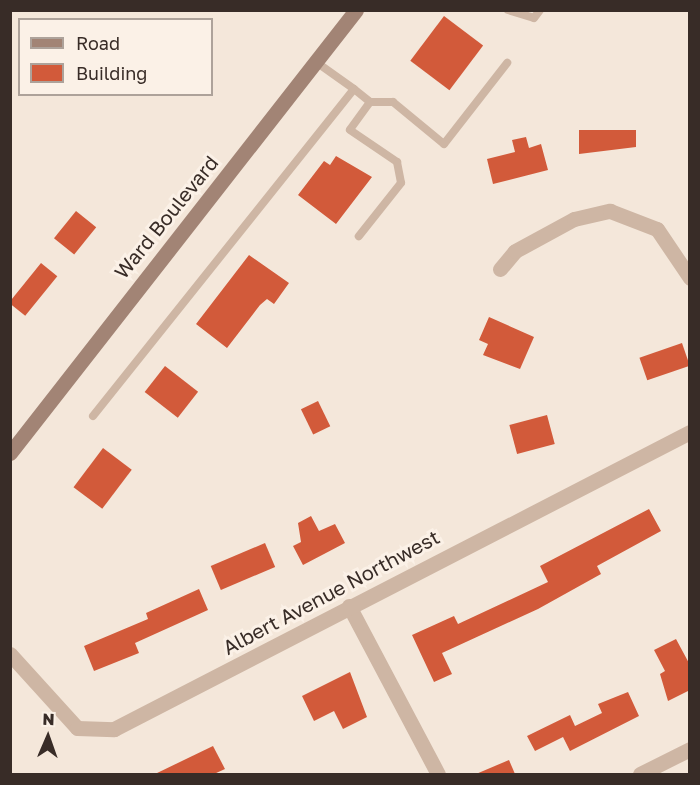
<!DOCTYPE html>
<style>
body{margin:0}
#map{position:relative;width:700px;height:785px;overflow:hidden;background:#f4e7da;font-family:"Golos Text",sans-serif}
div>[style]{position:absolute}
.building>*{inset:0;background:#d25a3a;transform-origin:0 0}
.lane>*{height:8px;margin:-4px;padding:0 4px;transform-origin:4px;border-radius:4px;background:#ceb6a4}
.street>*{height:15px;margin:-7.5px;padding:0 7.5px;transform-origin:7.5px;border-radius:7.5px;background:#ceb6a4}
.secondary>*{height:15px;margin:-7.5px;padding:0 7.5px;transform-origin:7.5px;border-radius:7.5px;background:#a28475}
span{translate:-50% -50%;white-space:nowrap;text-align:center;line-height:1.15;-webkit-text-stroke:6px #fbf1e7;paint-order:stroke}
.street-label{font-size:20px;color:#382c27}
.frame{position:absolute;inset:0;border:12px solid #382c27;pointer-events:none}
.legend{position:absolute;left:18px;top:18px;width:195px;height:78px;box-sizing:border-box;background:#fbf1e7;border:2px solid #ada29a;margin:0;padding:8px 10px;list-style:none;font-size:18px;color:#382c27}
.legend li{display:flex;align-items:center;gap:12px;height:30px}
.legend b{width:30px;border:2px solid #ada29a}
.north{position:absolute;left:18px;top:707px;width:60px;height:60px;-webkit-text-stroke:4px #fbf1e7;paint-order:stroke;rotate:2deg;font-size:16px;font-weight:700;line-height:24px;text-align:center;color:#382c27}
.north::after{content:'';display:block;margin:auto;width:21px;height:27px;background:#382c27;clip-path:polygon(50% 0,100% 100%,50% 72%,0 100%)}
</style>
<div id="map">
<div class="building">
<i style="left:444px;top:16px;width:49px;height:56px;rotate:37deg"></i>
<i style="clip-path:polygon(579px 130px,636px 130px,636px 147px,579px 154px)"></i>
<i style="clip-path:polygon(526px 137px,529px 148px,541px 144px,548px 170px,493px 184px,487px 159px,515px 152px,512px 140px)"></i>
<i style="clip-path:polygon(336px 156px,372px 177px,336px 224px,298px 195px,324px 161px,330px 165px)"></i>
<i style="left:76px;top:211px;width:26px;height:35px;rotate:39deg"></i>
<i style="clip-path:polygon(249px 255px,289px 283px,274px 304px,267px 299px,260px 305px,227px 348px,196px 324px)"></i>
<i style="left:41px;top:263px;width:21px;height:51px;rotate:39deg"></i>
<i style="clip-path:polygon(489px 317px,534px 337px,520px 369px,483px 355px,488px 344px,479px 340px)"></i>
<i style="left:682px;top:343px;width:24px;height:45px;rotate:71deg"></i>
<i style="left:165px;top:366px;width:42px;height:33px;rotate:38deg"></i>
<i style="left:318px;top:401px;width:28px;height:19px;rotate:64deg"></i>
<i style="left:547px;top:415px;width:30px;height:39px;rotate:75deg"></i>
<i style="left:103px;top:448px;width:36px;height:49px;rotate:37deg"></i>
<i style="clip-path:polygon(649px 509px,661px 531px,597px 566px,601px 574px,538px 609px,442px 653px,452px 674px,434px 682px,412px 635px,454px 616px,458px 624px,548px 582px,540px 566px)"></i>
<i style="clip-path:polygon(311px 516px,319px 531px,335px 524px,345px 543px,303px 565px,293px 546px,301px 542px,298px 523px)"></i>
<i style="left:265px;top:543px;width:26px;height:59px;rotate:67deg"></i>
<i style="clip-path:polygon(199px 589px,208px 610px,135px 643px,139px 653px,94px 671px,84px 646px,148px 619px,146px 613px)"></i>
<i style="clip-path:polygon(676px 639px,690px 665px,690px 690px,668px 701px,660px 674px,665px 671px,654px 650px)"></i>
<i style="clip-path:polygon(350px 672px,367px 717px,343px 729px,334px 711px,314px 721px,302px 696px)"></i>
<i style="clip-path:polygon(628px 692px,639px 716px,570px 751px,563px 737px,535px 751px,527px 736px,570px 715px,575px 726px,602px 713px,598px 704px)"></i>
<i style="clip-path:polygon(213px 746px,225px 769px,214px 774px,155px 774px)"></i>
<i style="clip-path:polygon(509px 760px,515px 774px,476px 774px)"></i>
</div>
<div class="lane">
<i style="left:508px;top:10px;width:27px;rotate:17deg"></i>
<i style="left:534px;top:18px;width:10px;rotate:-53deg"></i>
<i style="left:354px;top:89px;width:21px;rotate:39deg"></i>
<i style="left:370px;top:102px;width:34px;rotate:126deg"></i>
<i style="left:350px;top:130px;width:57px;rotate:34.2deg"></i>
<i style="left:397px;top:162px;width:21px;rotate:79deg"></i>
<i style="left:401px;top:183px;width:68px;rotate:128.4deg"></i>
<i style="left:370px;top:102px;width:23px"></i>
<i style="left:393px;top:102px;width:66px;rotate:39.5deg"></i>
<i style="left:444px;top:144px;width:103px;rotate:-52.1deg"></i>
<i style="left:93px;top:416px;width:418px;rotate:-51.4deg"></i>
<i style="left:354px;top:89px;width:47px;rotate:-144.6deg"></i>
</div>
<div class="street">
<i style="left:500px;top:269px;width:23px;rotate:-50deg"></i>
<i style="left:515px;top:251px;width:67px;rotate:-28.5deg"></i>
<i style="left:574px;top:219px;width:37px;rotate:-13deg"></i>
<i style="left:610px;top:211px;width:50px;rotate:21deg"></i>
<i style="left:657px;top:229px;width:59px;rotate:56deg"></i>
<i style="left:349px;top:606px;width:190px;rotate:62.1deg"></i>
<i style="left:10px;top:654px;width:100px;rotate:47.8deg"></i>
<i style="left:77px;top:728px;width:37px;rotate:2deg"></i>
<i style="left:114px;top:729px;width:648px;rotate:-27.28deg"></i>
<i style="left:640px;top:774px;width:56px;rotate:-26.6deg"></i>
</div>
<div class="secondary">
<i style="left:10px;top:453px;width:562px;rotate:-52.01deg"></i>
</div>
<div class="street-label">
<span style="left:166px;top:217px;rotate:-51deg">Ward Boulevard</span>
<span style="left:331px;top:592px;rotate:-28deg">Albert Avenue Northwest</span>
</div>
<div class="frame"></div>
<ul class="legend">
<li><b style="height:8px;background:#a28475"></b>Road</li>
<li><b style="height:16px;background:#d25a3a"></b>Building</li>
</ul>
<div class="north">N</div>
</div>
